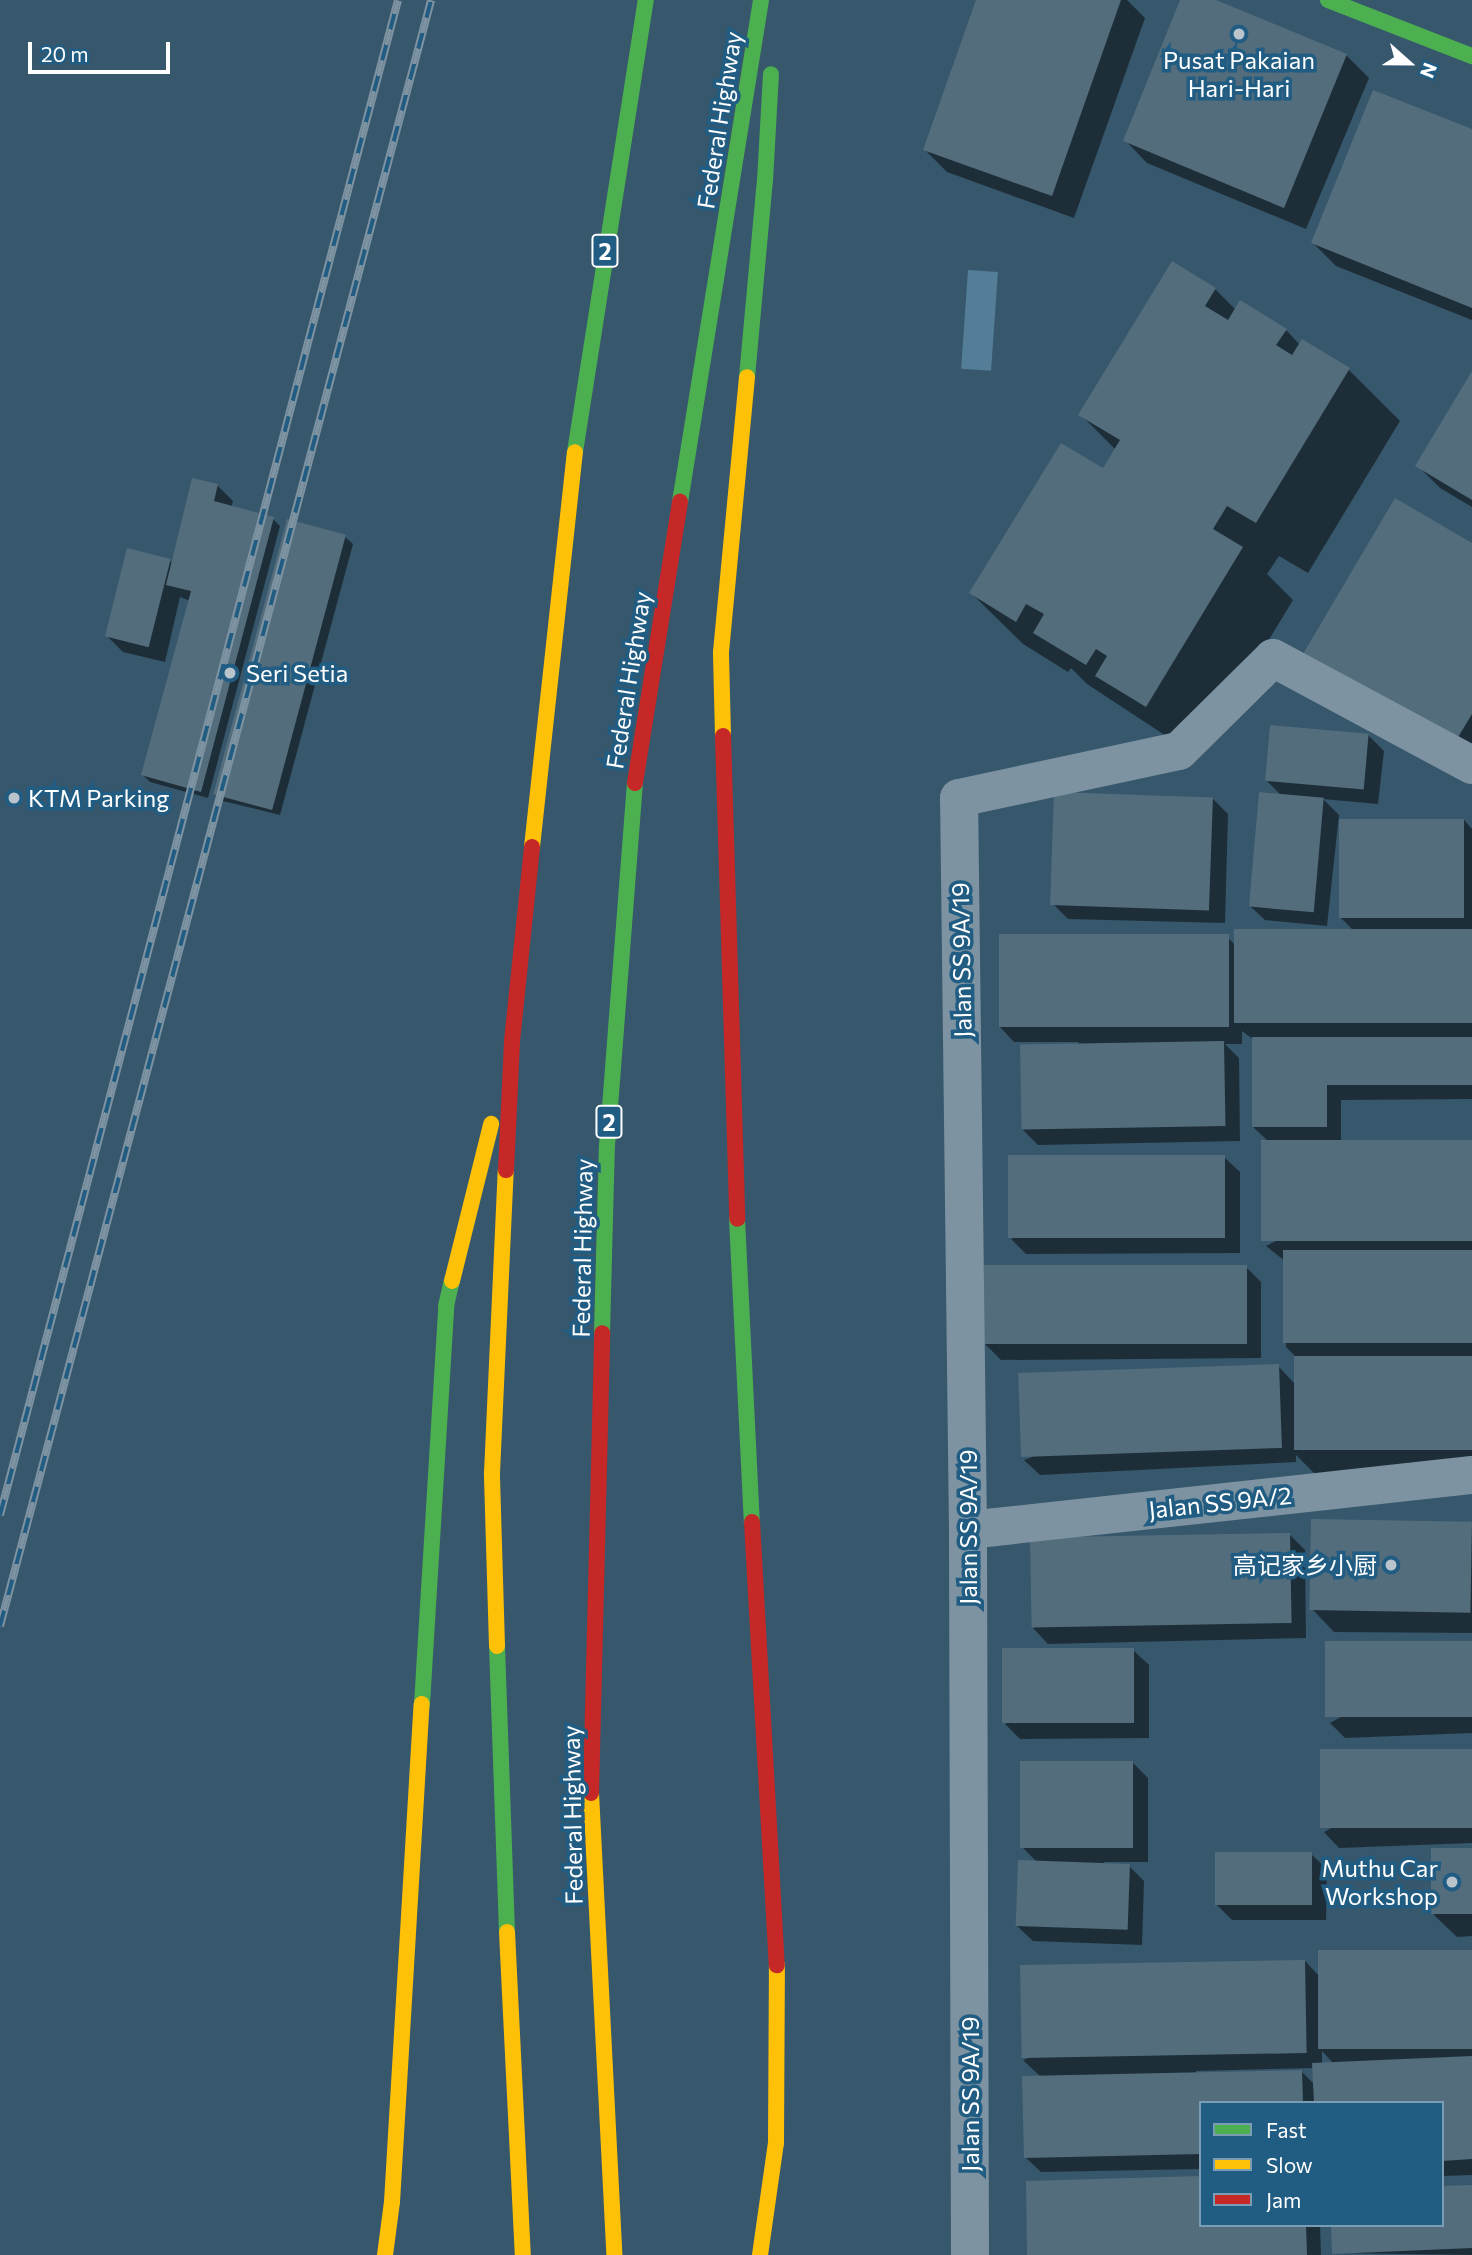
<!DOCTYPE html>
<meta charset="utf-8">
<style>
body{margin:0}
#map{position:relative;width:1472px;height:2255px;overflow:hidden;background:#37576c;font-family:Commissioner,"Noto Sans SC",sans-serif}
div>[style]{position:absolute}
.water>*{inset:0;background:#547e97;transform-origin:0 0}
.shadow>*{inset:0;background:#0007}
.building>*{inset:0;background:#536d7d;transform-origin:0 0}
.street>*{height:38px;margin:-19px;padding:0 19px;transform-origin:19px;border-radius:19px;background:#7d93a2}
.fast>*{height:16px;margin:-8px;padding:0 8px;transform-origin:8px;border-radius:8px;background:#4caf50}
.slow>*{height:16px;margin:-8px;padding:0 8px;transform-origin:8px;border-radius:8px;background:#ffc107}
.jam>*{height:16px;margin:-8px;padding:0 8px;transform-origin:8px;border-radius:8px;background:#c62828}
.rail>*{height:8px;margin-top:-4px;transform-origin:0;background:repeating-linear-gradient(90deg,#215c82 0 16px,#7e93a2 0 32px);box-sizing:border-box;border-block:2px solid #7e93a2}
.dots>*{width:19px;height:19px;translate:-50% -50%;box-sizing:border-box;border:4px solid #215c82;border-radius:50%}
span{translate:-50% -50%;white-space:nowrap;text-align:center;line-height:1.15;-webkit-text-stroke:7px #215c82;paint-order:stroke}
.shield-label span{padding:2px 5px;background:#215c82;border:2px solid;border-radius:5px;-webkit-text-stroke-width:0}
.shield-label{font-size:23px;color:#fff;font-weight:700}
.poi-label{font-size:24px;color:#fff}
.left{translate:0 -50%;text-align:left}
.right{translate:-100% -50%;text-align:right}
.street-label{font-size:24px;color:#fff}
.legend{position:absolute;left:1199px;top:2101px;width:245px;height:126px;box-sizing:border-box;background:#215c82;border:2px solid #7a9db4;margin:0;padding:9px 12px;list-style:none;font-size:21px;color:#fff}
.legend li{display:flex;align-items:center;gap:14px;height:35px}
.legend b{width:35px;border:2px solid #7a9db4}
.north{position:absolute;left:1374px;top:28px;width:70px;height:70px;-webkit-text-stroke:5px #215c82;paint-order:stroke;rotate:111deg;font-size:19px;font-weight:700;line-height:28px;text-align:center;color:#fff}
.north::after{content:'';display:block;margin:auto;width:24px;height:32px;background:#fff;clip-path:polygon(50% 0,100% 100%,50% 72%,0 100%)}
.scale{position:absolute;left:28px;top:42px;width:142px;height:32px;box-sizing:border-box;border:4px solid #fff;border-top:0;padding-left:9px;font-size:21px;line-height:24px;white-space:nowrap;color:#fff;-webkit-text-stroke:5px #215c82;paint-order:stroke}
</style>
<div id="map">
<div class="water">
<i style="left:968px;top:270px;width:30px;height:99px;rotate:4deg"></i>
</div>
<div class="shadow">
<i style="clip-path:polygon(978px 0,1127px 0,1145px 18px,1074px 218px,947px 172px,925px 150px)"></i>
<i style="clip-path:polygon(1182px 0,1211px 0,1346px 55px,1369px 78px,1306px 229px,1147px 163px,1125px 140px)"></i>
<i style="clip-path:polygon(1472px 132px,1472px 320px,1336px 266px,1313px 243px)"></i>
<i style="clip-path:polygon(1215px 289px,1236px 310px,1286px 330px,1300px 345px,1302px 341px,1349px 370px,1400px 421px,1308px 573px,1279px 556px,1267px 574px,1293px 600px,1198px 757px,1087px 684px,1071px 668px,1068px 672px,1023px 644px,971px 593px,1104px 471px,1116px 450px,1080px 414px)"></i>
<i style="clip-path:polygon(1472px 374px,1472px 507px,1440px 488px,1418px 466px)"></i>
<i style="clip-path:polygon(193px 480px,218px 486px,233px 501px,231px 508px,273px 519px,280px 526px,208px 798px,150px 782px,143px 775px,190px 601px,180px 597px,165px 662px,123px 652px,108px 637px,170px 561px,173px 564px)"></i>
<i style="clip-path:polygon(345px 537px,353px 544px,280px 815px,223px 801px,215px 793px)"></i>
<i style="clip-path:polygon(1472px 545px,1472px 762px,1306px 654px)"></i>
<i style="clip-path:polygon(1368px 735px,1384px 751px,1378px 804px,1323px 799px,1339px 815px,1327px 926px,1265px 920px,1249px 905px,1281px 795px,1266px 780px)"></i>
<i style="clip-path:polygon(1213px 799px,1228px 814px,1225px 923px,1068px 919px,1053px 904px)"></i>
<i style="clip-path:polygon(1464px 820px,1472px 829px,1472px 1099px,1341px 1100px,1341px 1142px,1269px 1142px,1253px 1127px,1253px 1039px,1242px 1031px,1242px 1044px,1225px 1044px,1239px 1058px,1240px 1141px,1038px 1145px,1022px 1129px,1079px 1042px,1014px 1042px,999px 1026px,1228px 938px,1236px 946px,1355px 932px,1341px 918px)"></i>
<i style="clip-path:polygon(1472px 1142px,1472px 1466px,1315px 1474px,1296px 1455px,1296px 1462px,1040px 1475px,1024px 1460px,1278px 1366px,1296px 1385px,1305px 1366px,1286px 1347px,1285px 1261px,1266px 1246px)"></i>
<i style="clip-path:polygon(1224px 1157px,1240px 1172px,1240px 1253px,1026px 1254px,1011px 1239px)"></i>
<i style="clip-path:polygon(1246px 1267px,1261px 1282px,1261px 1358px,1001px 1360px,985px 1344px)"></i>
<i style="clip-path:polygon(1472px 1523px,1472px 1633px,1334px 1632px,1312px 1609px)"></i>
<i style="clip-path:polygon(1290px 1535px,1305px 1550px,1306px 1638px,1048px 1644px,1033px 1628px)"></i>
<i style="clip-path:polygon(1472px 1643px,1472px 1733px,1345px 1738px,1330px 1723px)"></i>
<i style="clip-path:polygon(1133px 1650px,1149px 1665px,1149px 1738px,1020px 1739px,1005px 1724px)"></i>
<i style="clip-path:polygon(1472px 1751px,1472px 1843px,1339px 1848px,1324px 1832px)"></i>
<i style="clip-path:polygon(1132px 1762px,1148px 1778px,1148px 1862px,1104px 1862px,1104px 1865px,1129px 1866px,1144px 1881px,1142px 1945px,1033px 1941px,1017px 1926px,1038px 1863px,1022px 1847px)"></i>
<i style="clip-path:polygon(1472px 1850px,1472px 1936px,1457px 1937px,1434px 1915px)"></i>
<i style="clip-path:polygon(1311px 1854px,1327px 1869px,1326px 1920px,1232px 1920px,1217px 1905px)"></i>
<i style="clip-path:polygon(evenodd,1472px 1952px,1472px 2175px,1442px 2176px,1442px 2103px,1201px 2103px,1201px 2169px,1041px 2172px,1025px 2157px,1041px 2077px,1023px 2060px,1305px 1961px,1321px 1978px,1472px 1952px,1322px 2051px,1334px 2064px,1322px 2064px,1322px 2051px,1472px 1952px,1314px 2068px,1315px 2085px,1302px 2072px,1196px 2074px,1196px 2071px,1314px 2068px)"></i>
<i style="clip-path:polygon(1472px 2186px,1472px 2255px,1334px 2253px,1442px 2225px)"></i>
<i style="clip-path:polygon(1201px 2225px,1320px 2225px,1321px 2255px,1029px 2255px)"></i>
</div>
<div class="building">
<i style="clip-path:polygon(976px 0,1121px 0,1052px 196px,923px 150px)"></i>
<i style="clip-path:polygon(1180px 0,1216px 0,1347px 54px,1284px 208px,1123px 141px)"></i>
<i style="clip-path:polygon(1373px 90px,1472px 129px,1472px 308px,1311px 243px)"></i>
<i style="clip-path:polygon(1172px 261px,1216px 288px,1205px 306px,1228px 320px,1240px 300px,1287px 329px,1276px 345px,1292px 355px,1302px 339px,1350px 368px,1256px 523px,1227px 506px,1213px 529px,1243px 547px,1146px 707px,1095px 676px,1107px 656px,1096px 649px,1086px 665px,1033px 633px,1044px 614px,1026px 604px,1016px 622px,969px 593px,1061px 443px,1103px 468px,1120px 440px,1078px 415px)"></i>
<i style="clip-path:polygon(1472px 371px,1472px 500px,1415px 466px)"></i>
<i style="clip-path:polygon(192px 478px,218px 484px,214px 501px,274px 517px,201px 792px,141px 775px,191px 591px,166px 585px)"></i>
<i style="clip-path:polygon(1395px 498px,1472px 543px,1472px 714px,1454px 744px,1303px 654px)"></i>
<i style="left:287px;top:519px;width:61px;height:285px;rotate:15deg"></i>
<i style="left:127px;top:548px;width:45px;height:91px;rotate:14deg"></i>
<i style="left:1270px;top:725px;width:99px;height:56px;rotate:5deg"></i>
<i style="left:1054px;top:792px;width:159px;height:113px;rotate:2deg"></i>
<i style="left:1259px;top:792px;width:65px;height:115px;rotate:5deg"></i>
<i style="left:1464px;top:819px;width:99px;height:125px;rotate:90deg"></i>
<i style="left:1472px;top:929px;width:94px;height:238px;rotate:90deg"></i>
<i style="left:999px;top:934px;width:230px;height:93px"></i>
<i style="clip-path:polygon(1252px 1037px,1472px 1037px,1472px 1085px,1327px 1085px,1327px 1127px,1252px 1127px)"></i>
<i style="left:1224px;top:1041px;width:85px;height:204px;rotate:89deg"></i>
<i style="left:1472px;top:1140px;width:101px;height:211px;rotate:90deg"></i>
<i style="left:1225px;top:1155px;width:83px;height:217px;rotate:90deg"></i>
<i style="left:1472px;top:1250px;width:93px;height:189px;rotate:90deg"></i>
<i style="left:1247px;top:1265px;width:79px;height:263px;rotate:90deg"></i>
<i style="left:1472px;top:1356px;width:94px;height:178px;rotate:90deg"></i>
<i style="left:1279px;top:1364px;width:84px;height:261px;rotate:88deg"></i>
<i style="left:1311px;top:1519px;width:161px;height:91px;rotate:1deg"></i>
<i style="left:1290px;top:1533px;width:90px;height:260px;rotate:89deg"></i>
<i style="left:1472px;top:1641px;width:76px;height:147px;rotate:90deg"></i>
<i style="left:1134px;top:1648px;width:75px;height:132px;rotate:90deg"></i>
<i style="left:1472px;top:1749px;width:79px;height:152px;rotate:90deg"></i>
<i style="left:1020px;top:1761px;width:113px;height:87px"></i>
<i style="left:1472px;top:1848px;width:66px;height:41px;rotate:90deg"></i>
<i style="left:1215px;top:1852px;width:97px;height:53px"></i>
<i style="left:1018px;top:1860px;width:112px;height:66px;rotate:2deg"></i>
<i style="left:1472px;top:1950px;width:99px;height:154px;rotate:90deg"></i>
<i style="left:1305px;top:1960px;width:93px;height:285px;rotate:89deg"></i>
<i style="clip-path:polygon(1472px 2056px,1472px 2159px,1442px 2161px,1442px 2103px,1314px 2103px,1312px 2063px)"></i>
<i style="clip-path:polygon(1302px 2070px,1303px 2103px,1201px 2103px,1201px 2154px,1024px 2158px,1022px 2076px)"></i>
<i style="clip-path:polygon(1201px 2176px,1201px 2225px,1306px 2225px,1307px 2255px,1027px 2255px,1026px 2181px)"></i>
<i style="clip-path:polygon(1472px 2185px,1472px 2248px,1332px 2254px,1331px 2225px,1442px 2225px,1442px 2186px)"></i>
</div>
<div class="street">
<i style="left:968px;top:1530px;width:507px;rotate:-6.23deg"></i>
<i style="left:970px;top:2255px;width:725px;rotate:-90.16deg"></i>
<i style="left:968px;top:1530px;width:732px;rotate:-90.7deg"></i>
<i style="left:959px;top:798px;width:225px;rotate:-12.1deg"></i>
<i style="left:1179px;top:751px;width:132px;rotate:-44.7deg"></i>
<i style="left:1273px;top:658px;width:226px;rotate:28.3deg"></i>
</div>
<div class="fast">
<i style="left:1328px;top:0;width:155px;rotate:21.3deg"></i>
<i style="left:747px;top:377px;width:197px;rotate:-84.8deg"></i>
<i style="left:765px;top:181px;width:107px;rotate:-86.8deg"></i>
<i style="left:575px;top:452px;width:458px;rotate:-81.1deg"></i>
<i style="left:680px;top:502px;width:508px;rotate:-80.83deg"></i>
<i style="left:737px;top:1219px;width:303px;rotate:87.2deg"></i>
<i style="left:602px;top:1333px;width:187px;rotate:-88.5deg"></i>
<i style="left:607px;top:1146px;width:364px;rotate:-85.6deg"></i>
<i style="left:497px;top:1646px;width:286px;rotate:88deg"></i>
<i style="left:422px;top:1704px;width:399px;rotate:-86.5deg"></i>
<i style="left:446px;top:1306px;width:26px;rotate:-77deg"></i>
</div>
<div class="slow">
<i style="left:723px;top:736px;width:84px;rotate:-91.4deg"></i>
<i style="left:721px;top:652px;width:276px;rotate:-84.6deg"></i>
<i style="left:532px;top:847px;width:397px;rotate:-83.8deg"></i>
<i style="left:452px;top:1281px;width:162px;rotate:-76deg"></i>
<i style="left:497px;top:1646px;width:173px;rotate:-91.7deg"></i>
<i style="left:492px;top:1473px;width:303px;rotate:-87.4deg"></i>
<i style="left:591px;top:1793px;width:463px;rotate:87.1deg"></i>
<i style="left:507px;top:1932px;width:323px;rotate:87.2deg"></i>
<i style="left:385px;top:2255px;width:53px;rotate:-82.5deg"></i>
<i style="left:392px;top:2202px;width:499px;rotate:-86.6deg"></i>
<i style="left:760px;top:2255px;width:113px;rotate:-81.9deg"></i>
<i style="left:776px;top:2143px;width:178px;rotate:-89.7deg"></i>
</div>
<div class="jam">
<i style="left:723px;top:736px;width:483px;rotate:88.3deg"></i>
<i style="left:635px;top:783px;width:285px;rotate:-80.9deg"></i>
<i style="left:506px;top:1170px;width:129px;rotate:-87.3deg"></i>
<i style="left:512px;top:1041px;width:195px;rotate:-84.1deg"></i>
<i style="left:752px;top:1522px;width:444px;rotate:86.8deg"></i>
<i style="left:591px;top:1793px;width:460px;rotate:-88.6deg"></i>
</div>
<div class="rail">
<i style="left:0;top:1515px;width:1566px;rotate:-75.28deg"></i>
<i style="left:0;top:1626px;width:1682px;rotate:-75.15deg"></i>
</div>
<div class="dots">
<i style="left:1239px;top:34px;background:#b9c4cc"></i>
<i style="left:230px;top:673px;background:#b9c4cc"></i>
<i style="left:14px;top:798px;background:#b9c4cc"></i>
<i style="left:1391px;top:1565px;background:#b9c4cc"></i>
<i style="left:1452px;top:1882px;background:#b9c4cc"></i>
</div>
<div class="shield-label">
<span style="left:605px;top:251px">2</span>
<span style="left:609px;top:1122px">2</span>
</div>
<div class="poi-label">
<span style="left:1239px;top:74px">Pusat Pakaian<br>Hari-Hari</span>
<span class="left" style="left:246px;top:673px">Seri Setia</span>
<span class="left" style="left:28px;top:798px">KTM Parking</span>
<span class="right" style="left:1377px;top:1565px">高记家乡小厨</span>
<span class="right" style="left:1438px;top:1882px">Muthu Car<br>Workshop</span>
</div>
<div class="street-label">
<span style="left:719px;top:120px;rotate:-81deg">Federal Highway</span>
<span style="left:628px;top:680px;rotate:-81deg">Federal Highway</span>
<span style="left:961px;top:960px;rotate:-91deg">Jalan SS 9A/19</span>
<span style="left:582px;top:1248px;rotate:-89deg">Federal Highway</span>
<span style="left:1220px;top:1502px;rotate:-6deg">Jalan SS 9A/2</span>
<span style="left:968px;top:1527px;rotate:-90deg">Jalan SS 9A/19</span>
<span style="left:572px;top:1815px;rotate:-91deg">Federal Highway</span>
<span style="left:970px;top:2094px;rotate:-90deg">Jalan SS 9A/19</span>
</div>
<ul class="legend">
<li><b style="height:9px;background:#4caf50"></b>Fast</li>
<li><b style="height:9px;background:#ffc107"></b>Slow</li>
<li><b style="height:9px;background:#c62828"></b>Jam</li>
</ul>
<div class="north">N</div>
<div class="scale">20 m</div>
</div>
